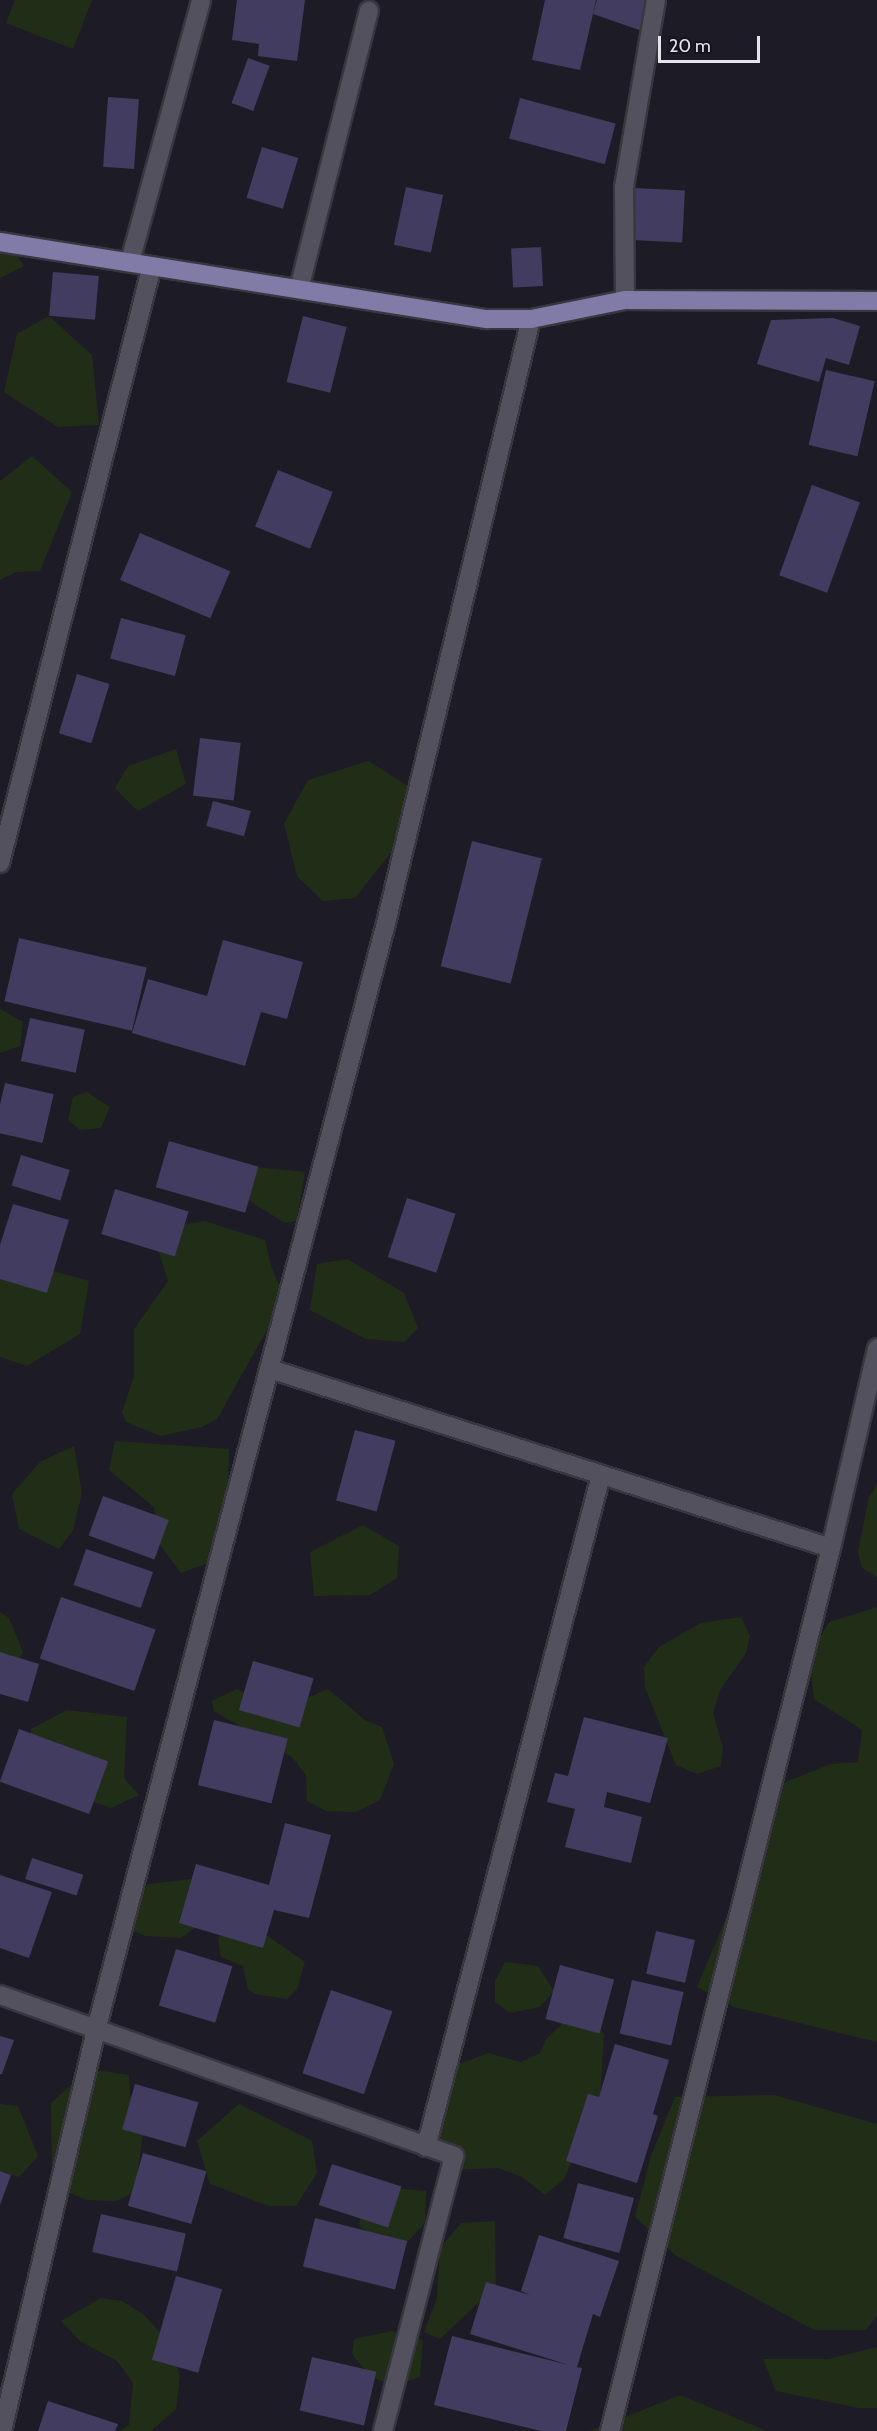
<!DOCTYPE html>
<style>
body{margin:0}
#map{position:relative;width:877px;height:2431px;overflow:hidden;background:#1d1c26;font-family:Cabin,sans-serif}
div>[style]{position:absolute}
.green>*{inset:0;background:#202e17}
.building>*{inset:0;background:#413c60;transform-origin:0 0}
.roads{filter:drop-shadow(2px 0 #383740) drop-shadow(-2px 0 #383740) drop-shadow(0 2px #383740) drop-shadow(0 -2px #383740)}
.minor>*{height:18px;margin:-9px;padding:0 9px;transform-origin:9px;border-radius:9px;background:#52515d}
.major>*{height:18px;margin:-9px;padding:0 9px;transform-origin:9px;border-radius:9px;background:#817ca7}
span{translate:-50% -50%;white-space:nowrap;text-align:center;line-height:1.15;-webkit-text-stroke:4.5px #14131c;paint-order:stroke}
.scale{position:absolute;left:658px;top:36px;width:102px;height:27px;box-sizing:border-box;border:3px solid #e6e5ec;border-top:0;padding-left:8px;font-size:18px;line-height:21px;white-space:nowrap;color:#e6e5ec;-webkit-text-stroke:4px #14131c;paint-order:stroke}
</style>
<div id="map">
<div class="green">
<i style="clip-path:polygon(15px 0,92px 0,73px 49px,6px 23px)"></i>
<i style="clip-path:polygon(0 229px,24px 266px,0 278px)"></i>
<i style="clip-path:polygon(49px 316px,92px 355px,99px 425px,58px 427px,4px 392px,17px 334px)"></i>
<i style="clip-path:polygon(32px 456px,72px 492px,40px 571px,16px 572px,0 580px,0 481px)"></i>
<i style="clip-path:polygon(176px 749px,186px 784px,138px 811px,115px 788px,128px 766px)"></i>
<i style="clip-path:polygon(368px 761px,413px 789px,393px 850px,355px 898px,323px 901px,297px 876px,284px 824px,308px 780px)"></i>
<i style="clip-path:polygon(0 1009px,23px 1022px,20px 1046px,0 1053px)"></i>
<i style="clip-path:polygon(87px 1092px,110px 1107px,101px 1128px,80px 1130px,68px 1120px,73px 1097px)"></i>
<i style="clip-path:polygon(253px 1167px,305px 1172px,297px 1221px,285px 1223px,237px 1193px)"></i>
<i style="clip-path:polygon(204px 1221px,265px 1240px,271px 1266px,285px 1298px,217px 1419px,202px 1427px,160px 1436px,126px 1422px,122px 1412px,134px 1376px,134px 1329px,168px 1281px,155px 1239px,164px 1228px)"></i>
<i style="clip-path:polygon(347px 1259px,404px 1293px,418px 1328px,404px 1342px,366px 1339px,310px 1310px,317px 1264px)"></i>
<i style="clip-path:polygon(46px 1269px,89px 1281px,80px 1334px,27px 1366px,0 1357px,0 1274px)"></i>
<i style="clip-path:polygon(115px 1441px,229px 1449px,227px 1516px,232px 1554px,181px 1573px,160px 1545px,154px 1507px,109px 1470px)"></i>
<i style="clip-path:polygon(74px 1446px,82px 1493px,73px 1530px,59px 1549px,19px 1529px,12px 1494px,40px 1462px)"></i>
<i style="clip-path:polygon(877px 1484px,877px 1577px,862px 1568px,858px 1552px,869px 1497px)"></i>
<i style="clip-path:polygon(363px 1525px,399px 1546px,397px 1578px,370px 1595px,314px 1596px,310px 1552px)"></i>
<i style="clip-path:polygon(877px 1607px,877px 2042px,734px 2007px,697px 1987px,783px 1783px,831px 1764px,858px 1762px,862px 1730px,814px 1699px,809px 1656px,829px 1622px)"></i>
<i style="clip-path:polygon(0 1612px,9px 1618px,23px 1652px,9px 1677px,0 1675px)"></i>
<i style="clip-path:polygon(741px 1617px,750px 1636px,746px 1653px,720px 1690px,713px 1713px,723px 1748px,721px 1766px,697px 1774px,676px 1765px,645px 1687px,644px 1667px,659px 1647px,701px 1623px)"></i>
<i style="clip-path:polygon(237px 1689px,262px 1702px,291px 1705px,328px 1689px,365px 1720px,382px 1727px,394px 1764px,380px 1800px,356px 1812px,326px 1811px,307px 1801px,306px 1775px,292px 1757px,214px 1711px,212px 1701px)"></i>
<i style="clip-path:polygon(67px 1710px,127px 1717px,124px 1778px,139px 1795px,111px 1808px,67px 1792px,31px 1759px,31px 1729px)"></i>
<i style="clip-path:polygon(191px 1879px,208px 1882px,202px 1922px,181px 1938px,146px 1936px,129px 1929px,133px 1908px,148px 1884px)"></i>
<i style="clip-path:polygon(249px 1923px,305px 1962px,297px 1989px,287px 1999px,255px 1994px,248px 1989px,243px 1966px,221px 1957px,218px 1939px,226px 1925px)"></i>
<i style="clip-path:polygon(505px 1962px,538px 1966px,554px 1991px,540px 2007px,510px 2013px,495px 2002px,495px 1981px)"></i>
<i style="clip-path:polygon(572px 2015px,594px 2024px,604px 2034px,600px 2100px,564px 2179px,545px 2195px,522px 2177px,498px 2168px,443px 2170px,436px 2147px,438px 2072px,488px 2053px,521px 2062px,540px 2053px,546px 2039px)"></i>
<i style="clip-path:polygon(89px 2069px,129px 2075px,130px 2094px,143px 2132px,135px 2192px,116px 2201px,86px 2200px,52px 2185px,51px 2103px)"></i>
<i style="clip-path:polygon(774px 2095px,877px 2124px,877px 2316px,866px 2330px,814px 2330px,675px 2255px,635px 2217px,651px 2156px,675px 2097px)"></i>
<i style="clip-path:polygon(0 2104px,18px 2106px,38px 2156px,19px 2177px,0 2171px)"></i>
<i style="clip-path:polygon(239px 2104px,312px 2141px,317px 2173px,296px 2206px,269px 2206px,210px 2184px,197px 2141px)"></i>
<i style="clip-path:polygon(385px 2187px,426px 2191px,425px 2223px,399px 2251px,359px 2226px,361px 2210px)"></i>
<i style="clip-path:polygon(495px 2221px,496px 2296px,480px 2301px,440px 2339px,424px 2332px,437px 2298px,440px 2248px,461px 2223px)"></i>
<i style="clip-path:polygon(101px 2298px,122px 2301px,144px 2315px,169px 2342px,180px 2376px,176px 2409px,151px 2431px,120px 2431px,129px 2425px,133px 2383px,117px 2361px,80px 2341px,61px 2321px)"></i>
<i style="clip-path:polygon(392px 2331px,423px 2340px,420px 2377px,391px 2386px,370px 2376px,352px 2354px,354px 2339px)"></i>
<i style="clip-path:polygon(877px 2347px,877px 2408px,859px 2408px,776px 2391px,763px 2359px,828px 2359px)"></i>
<i style="clip-path:polygon(680px 2395px,767px 2431px,590px 2431px)"></i>
</div>
<div class="building">
<i style="clip-path:polygon(237px 0,305px 0,297px 61px,258px 56px,259px 44px,232px 40px)"></i>
<i style="clip-path:polygon(545px 0,596px 0,593px 14px,597px 0,659px 0,648px 33px,593px 14px,580px 70px,532px 60px)"></i>
<i style="left:248px;top:58px;width:23px;height:48px;rotate:20deg"></i>
<i style="left:108px;top:97px;width:31px;height:70px;rotate:4deg"></i>
<i style="left:520px;top:98px;width:99px;height:42px;rotate:15deg"></i>
<i style="left:262px;top:147px;width:38px;height:53px;rotate:17deg"></i>
<i style="left:406px;top:187px;width:38px;height:59px;rotate:12deg"></i>
<i style="left:635px;top:188px;width:50px;height:52px;rotate:3deg"></i>
<i style="left:541px;top:247px;width:39px;height:30px;rotate:87deg"></i>
<i style="left:53px;top:272px;width:46px;height:44px;rotate:5deg"></i>
<i style="left:303px;top:316px;width:45px;height:68px;rotate:14deg"></i>
<i style="clip-path:polygon(833px 318px,860px 326px,849px 365px,826px 358px,819px 382px,757px 364px,771px 320px)"></i>
<i style="left:826px;top:370px;width:50px;height:77px;rotate:13deg"></i>
<i style="left:278px;top:470px;width:59px;height:61px;rotate:22deg"></i>
<i style="left:812px;top:485px;width:51px;height:96px;rotate:20deg"></i>
<i style="left:140px;top:533px;width:98px;height:51px;rotate:23deg"></i>
<i style="left:121px;top:618px;width:67px;height:42px;rotate:15deg"></i>
<i style="left:77px;top:674px;width:34px;height:62px;rotate:17deg"></i>
<i style="left:200px;top:738px;width:41px;height:58px;rotate:7deg"></i>
<i style="left:213px;top:801px;width:39px;height:26px;rotate:15deg"></i>
<i style="left:472px;top:841px;width:72px;height:129px;rotate:14deg"></i>
<i style="left:19px;top:938px;width:131px;height:65px;rotate:13deg"></i>
<i style="clip-path:polygon(223px 940px,303px 962px,287px 1019px,261px 1012px,245px 1066px,132px 1033px,148px 979px,207px 996px)"></i>
<i style="left:30px;top:1018px;width:56px;height:44px;rotate:12deg"></i>
<i style="left:5px;top:1083px;width:50px;height:50px;rotate:13deg"></i>
<i style="left:169px;top:1141px;width:93px;height:48px;rotate:16deg"></i>
<i style="left:21px;top:1155px;width:51px;height:32px;rotate:17deg"></i>
<i style="left:115px;top:1189px;width:77px;height:47px;rotate:17deg"></i>
<i style="left:407px;top:1198px;width:51px;height:62px;rotate:18deg"></i>
<i style="clip-path:polygon(13px 1204px,69px 1220px,47px 1293px,0 1279px,0 1245px)"></i>
<i style="left:355px;top:1430px;width:42px;height:73px;rotate:15deg"></i>
<i style="left:103px;top:1496px;width:70px;height:42px;rotate:20deg"></i>
<i style="left:86px;top:1549px;width:71px;height:38px;rotate:19deg"></i>
<i style="left:61px;top:1597px;width:100px;height:65px;rotate:19deg"></i>
<i style="clip-path:polygon(0 1652px,39px 1664px,28px 1702px,0 1694px)"></i>
<i style="left:253px;top:1661px;width:63px;height:51px;rotate:16deg"></i>
<i style="clip-path:polygon(584px 1717px,668px 1738px,650px 1803px,607px 1792px,604px 1807px,642px 1817px,631px 1863px,565px 1847px,575px 1809px,547px 1802px,555px 1773px,568px 1776px)"></i>
<i style="left:214px;top:1720px;width:76px;height:67px;rotate:14deg"></i>
<i style="left:19px;top:1729px;width:95px;height:56px;rotate:20deg"></i>
<i style="clip-path:polygon(285px 1823px,331px 1835px,309px 1918px,274px 1910px,263px 1948px,179px 1923px,196px 1864px,269px 1885px)"></i>
<i style="left:32px;top:1858px;width:54px;height:22px;rotate:18deg"></i>
<i style="clip-path:polygon(0 1875px,52px 1892px,29px 1958px,0 1948px)"></i>
<i style="left:656px;top:1931px;width:40px;height:44px;rotate:13deg"></i>
<i style="left:176px;top:1949px;width:59px;height:59px;rotate:17deg"></i>
<i style="left:560px;top:1965px;width:56px;height:56px;rotate:15deg"></i>
<i style="left:632px;top:1980px;width:53px;height:55px;rotate:13deg"></i>
<i style="left:331px;top:1990px;width:65px;height:88px;rotate:19deg"></i>
<i style="clip-path:polygon(0 2036px,14px 2040px,2px 2074px,0 2074px)"></i>
<i style="clip-path:polygon(615px 2044px,669px 2060px,653px 2114px,658px 2116px,637px 2183px,566px 2161px,588px 2094px,599px 2097px)"></i>
<i style="left:135px;top:2084px;width:66px;height:47px;rotate:16deg"></i>
<i style="left:143px;top:2153px;width:66px;height:55px;rotate:16deg"></i>
<i style="left:332px;top:2164px;width:73px;height:43px;rotate:18deg"></i>
<i style="clip-path:polygon(0 2171px,11px 2175px,0 2205px)"></i>
<i style="left:578px;top:2183px;width:58px;height:57px;rotate:15deg"></i>
<i style="left:101px;top:2214px;width:87px;height:39px;rotate:13deg"></i>
<i style="left:315px;top:2218px;width:95px;height:50px;rotate:14deg"></i>
<i style="clip-path:polygon(539px 2235px,619px 2261px,600px 2317px,593px 2314px,577px 2367px,582px 2368px,566px 2431px,541px 2431px,434px 2405px,452px 2336px,569px 2365px,470px 2334px,486px 2282px,530px 2295px,521px 2291px)"></i>
<i style="left:176px;top:2276px;width:48px;height:87px;rotate:16deg"></i>
<i style="left:312px;top:2357px;width:66px;height:55px;rotate:13deg"></i>
<i style="clip-path:polygon(48px 2401px,118px 2424px,115px 2431px,38px 2431px)"></i>
</div>
<div class="roads">
<div class="minor">
<i style="left:130px;top:262px;width:271px;rotate:-74.8deg"></i>
<i style="left:299px;top:289px;width:287px;rotate:-75.9deg"></i>
<i style="left:625px;top:300px;width:113px;rotate:-90.5deg"></i>
<i style="left:624px;top:187px;width:190px;rotate:-80.3deg"></i>
<i style="left:0;top:863px;width:616px;rotate:-75.72deg"></i>
<i style="left:270px;top:1369px;width:589px;rotate:17.7deg"></i>
<i style="left:0;top:1995px;width:482px;rotate:19.5deg"></i>
<i style="left:454px;top:2156px;width:284px;rotate:104.5deg"></i>
<i style="left:426px;top:2147px;width:694px;rotate:-75.4deg"></i>
<i style="left:2px;top:2431px;width:412px;rotate:-76.8deg"></i>
<i style="left:96px;top:2030px;width:1144px;rotate:-75.32deg"></i>
<i style="left:386px;top:923px;width:621px;rotate:-76.5deg"></i>
<i style="left:610px;top:2431px;width:910px;rotate:-75.95deg"></i>
<i style="left:831px;top:1548px;width:205px;rotate:-77deg"></i>
</div>
<div class="major">
<i style="left:0;top:242px;width:494px;rotate:9deg"></i>
<i style="left:488px;top:319px;width:43px"></i>
<i style="left:531px;top:319px;width:96px;rotate:-11.4deg"></i>
<i style="left:625px;top:300px;width:252px;rotate:0.2deg"></i>
</div>
</div>
<div class="scale">20 m</div>
</div>
